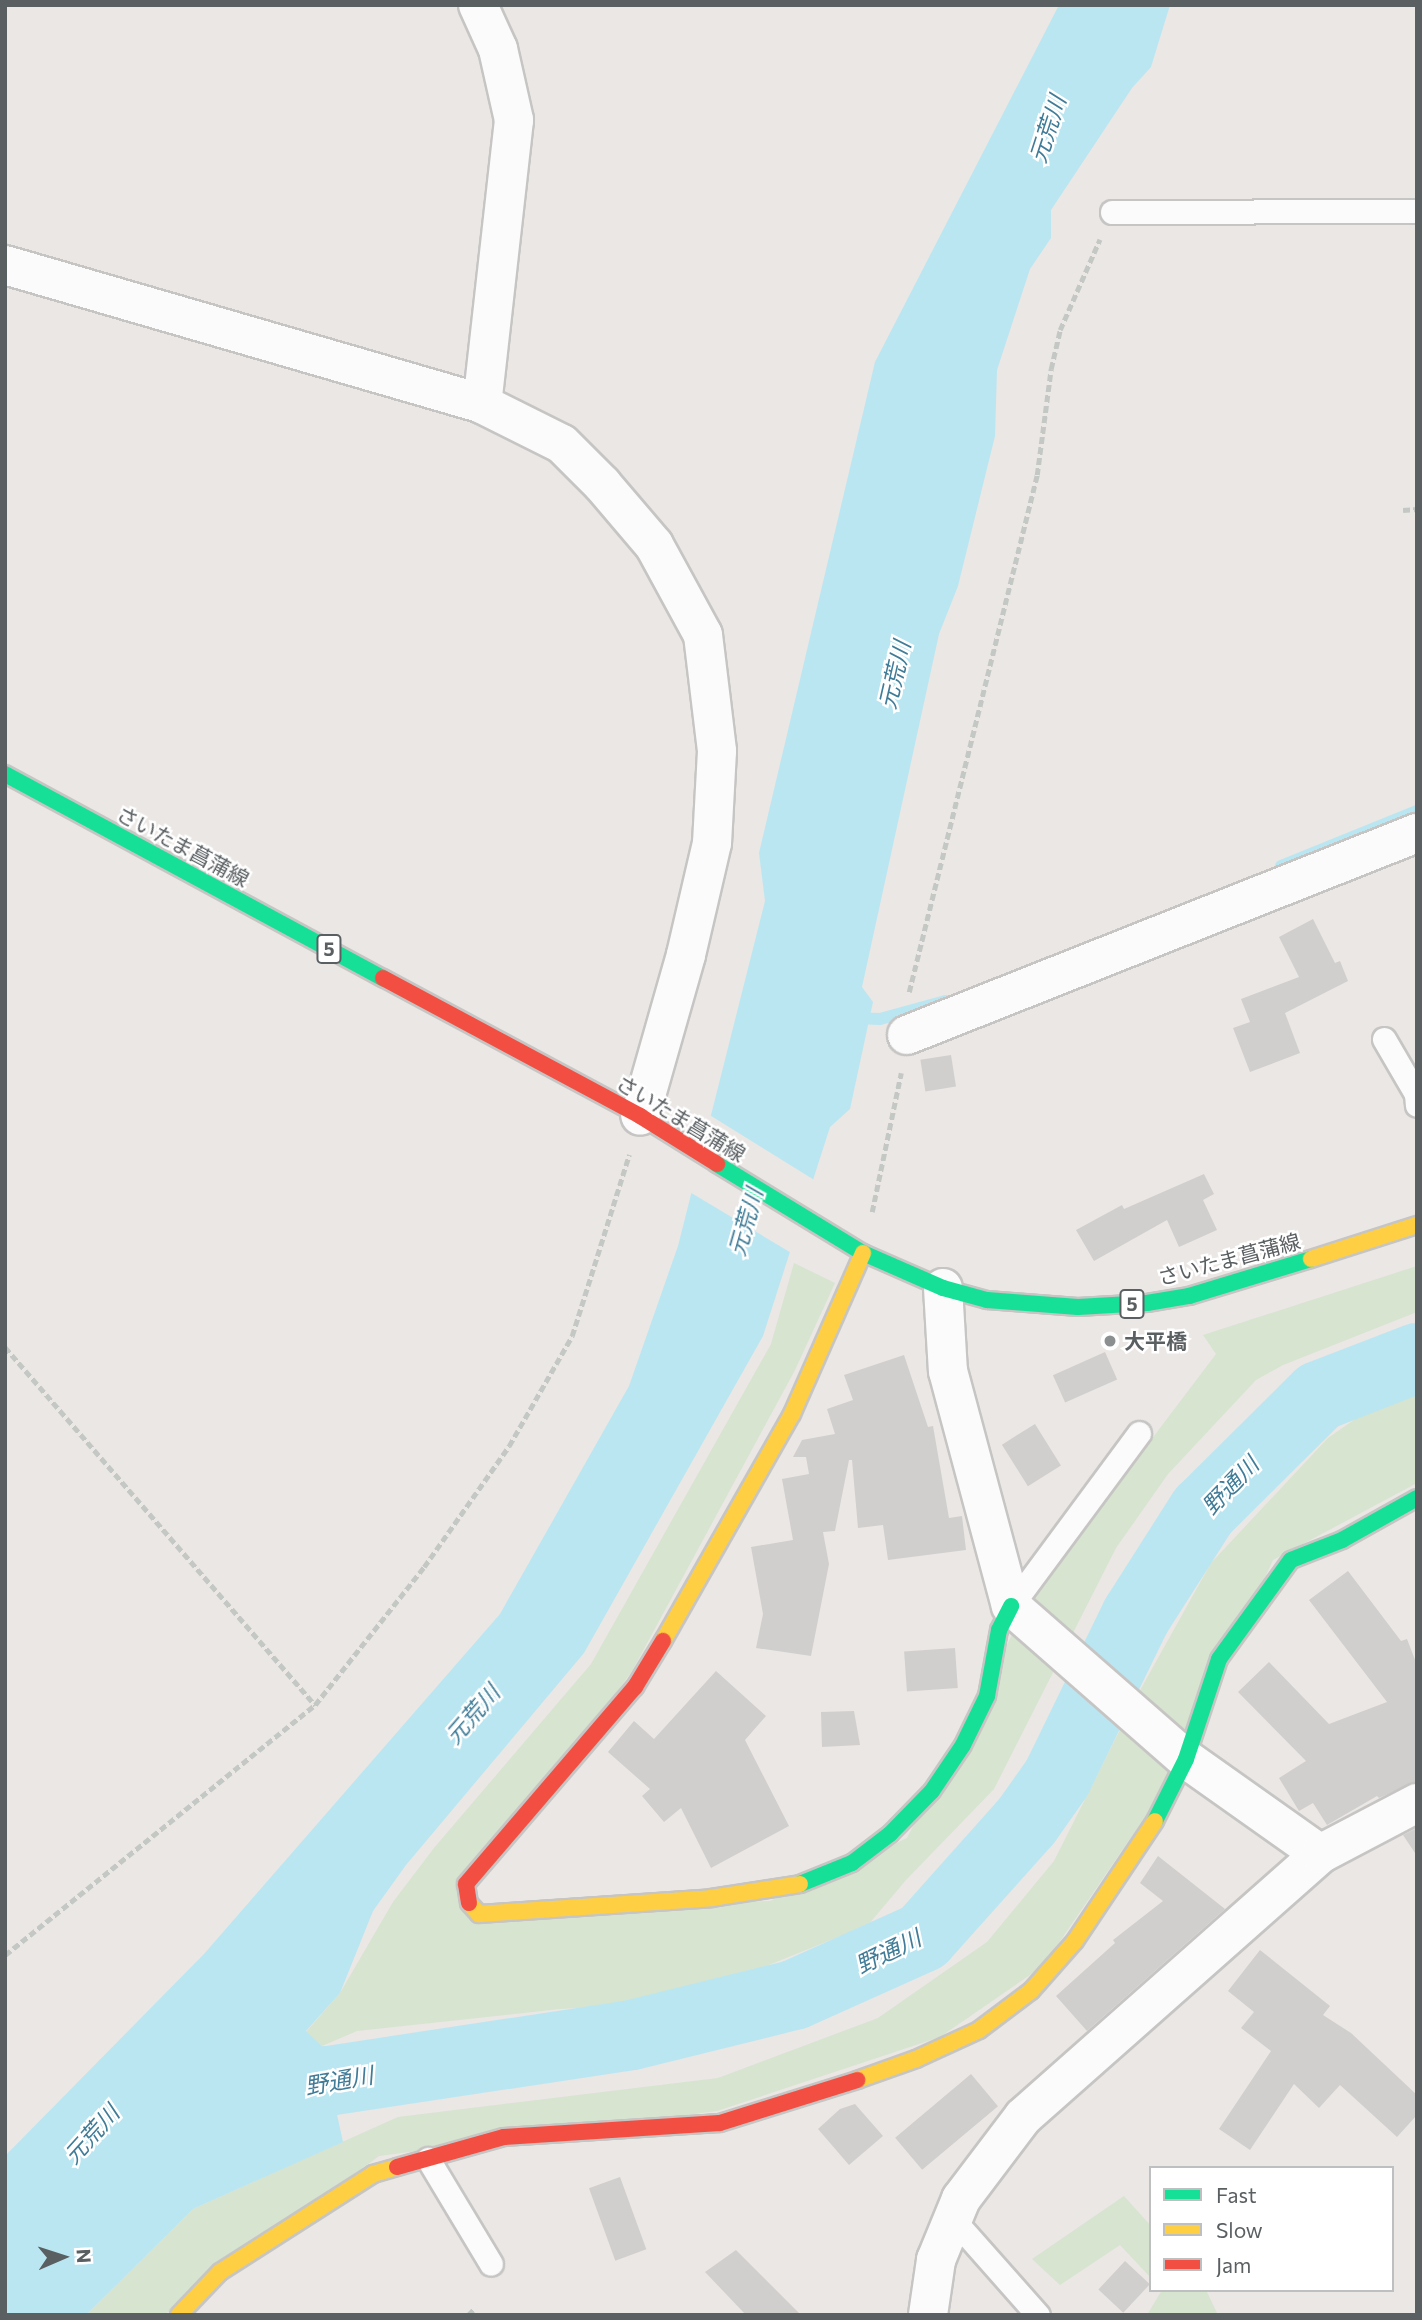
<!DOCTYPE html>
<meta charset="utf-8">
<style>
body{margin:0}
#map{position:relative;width:1422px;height:2320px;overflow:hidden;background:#eae7e4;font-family:Commissioner,"Noto Sans JP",sans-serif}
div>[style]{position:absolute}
.green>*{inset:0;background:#d7e4d0}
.water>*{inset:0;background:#bae6f2}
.pier>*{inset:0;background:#eae7e4}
.stream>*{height:12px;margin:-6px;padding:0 6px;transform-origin:6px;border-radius:6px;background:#bae6f2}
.river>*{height:70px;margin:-35px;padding:0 35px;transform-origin:35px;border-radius:35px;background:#bae6f2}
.building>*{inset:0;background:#d1cfce;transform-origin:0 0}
.path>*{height:4.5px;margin-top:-2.25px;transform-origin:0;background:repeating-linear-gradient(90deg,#c4c8c5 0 7px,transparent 0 10.5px)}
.roads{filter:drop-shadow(2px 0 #c6c5c4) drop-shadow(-2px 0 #c6c5c4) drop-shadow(0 2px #c6c5c4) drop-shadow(0 -2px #c6c5c4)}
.lane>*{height:23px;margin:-11.5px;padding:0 11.5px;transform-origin:11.5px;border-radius:11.5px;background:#fcfbfb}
.street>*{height:38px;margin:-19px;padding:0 19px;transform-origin:19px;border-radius:19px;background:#fcfbfb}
.fast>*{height:16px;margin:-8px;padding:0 8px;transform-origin:8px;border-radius:8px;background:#16e098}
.slow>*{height:16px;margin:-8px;padding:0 8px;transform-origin:8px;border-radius:8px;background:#ffcf43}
.jam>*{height:16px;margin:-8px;padding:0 8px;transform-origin:8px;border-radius:8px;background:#f24e42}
.dots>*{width:19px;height:19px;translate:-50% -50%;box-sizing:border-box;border:4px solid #fff;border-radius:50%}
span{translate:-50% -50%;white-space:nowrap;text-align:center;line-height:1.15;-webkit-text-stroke:5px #fff;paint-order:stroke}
.shield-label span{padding:2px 5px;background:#fff;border:2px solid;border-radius:5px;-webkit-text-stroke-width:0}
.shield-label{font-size:19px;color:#5a5f62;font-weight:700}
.street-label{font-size:21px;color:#5a5f62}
.poi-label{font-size:21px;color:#5a5f62;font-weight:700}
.left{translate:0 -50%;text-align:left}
.water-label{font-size:23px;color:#407c97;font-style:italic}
.frame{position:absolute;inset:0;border:7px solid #5a5f62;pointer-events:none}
.legend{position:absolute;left:1149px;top:2166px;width:245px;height:126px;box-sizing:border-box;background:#fff;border:2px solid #bdbfc0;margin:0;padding:9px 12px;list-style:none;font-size:21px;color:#5a5f62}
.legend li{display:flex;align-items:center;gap:14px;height:35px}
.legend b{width:35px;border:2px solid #bdbfc0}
.north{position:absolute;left:28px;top:2222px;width:70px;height:70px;-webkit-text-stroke:5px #fff;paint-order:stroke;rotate:87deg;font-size:19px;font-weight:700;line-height:28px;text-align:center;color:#5a5f62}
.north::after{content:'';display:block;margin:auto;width:24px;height:32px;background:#5a5f62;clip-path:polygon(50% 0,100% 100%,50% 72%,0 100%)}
</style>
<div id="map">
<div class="green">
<i style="clip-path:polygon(794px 1263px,835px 1283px,795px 1370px,632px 1671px,461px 1910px,770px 1901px,907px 1838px,1030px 1600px,1216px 1354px,1203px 1335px,1417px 1266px,1417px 1312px,1283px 1365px,1256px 1380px,1168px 1474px,1116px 1548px,994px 1789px,906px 1880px,868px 1925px,754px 1971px,627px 2005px,560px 2009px,357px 2031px,322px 2046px,306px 2032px,340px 1993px,393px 1902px,434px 1848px,591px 1664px,771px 1344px)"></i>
<i style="clip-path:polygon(1417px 1392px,1417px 1483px,1273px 1560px,1175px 1773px,1043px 1966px,940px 2037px,717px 2111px,379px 2156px,164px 2315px,86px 2315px,193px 2209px,398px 2117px,718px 2078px,878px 2018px,987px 1942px,1054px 1861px,1138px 1694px,1211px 1563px,1328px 1438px,1384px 1399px)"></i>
<i style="clip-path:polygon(1124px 2196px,1151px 2226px,1151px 2278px,1120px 2245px,1060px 2285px,1032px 2259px)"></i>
<i style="clip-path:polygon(1162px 2290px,1206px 2290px,1218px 2315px,1147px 2315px)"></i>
</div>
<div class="water">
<i style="clip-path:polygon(1059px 5px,1170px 5px,1151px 67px,1132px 88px,1051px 210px,1051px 238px,1030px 269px,997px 370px,995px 436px,958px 586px,939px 634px,862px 987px,873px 1002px,850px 1109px,830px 1127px,763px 1336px,584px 1653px,406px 1865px,373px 1911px,340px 1993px,306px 2031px,322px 2046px,343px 2142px,193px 2209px,86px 2315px,5px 2315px,5px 2156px,204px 1954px,500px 1614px,629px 1386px,678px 1246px,765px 901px,759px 853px,875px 362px)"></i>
</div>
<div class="pier">
<i style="clip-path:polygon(708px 1114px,816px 1181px,793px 1254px,688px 1191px)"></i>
</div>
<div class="stream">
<i style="left:1281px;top:866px;width:147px;rotate:-22deg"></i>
<i style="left:854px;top:1018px;width:26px;rotate:2deg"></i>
<i style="left:880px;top:1019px;width:68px;rotate:-15.3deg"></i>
</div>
<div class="river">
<i style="left:236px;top:2100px;width:94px;rotate:-11.7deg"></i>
<i style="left:328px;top:2081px;width:307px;rotate:-8.6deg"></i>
<i style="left:632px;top:2035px;width:167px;rotate:-13.9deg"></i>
<i style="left:794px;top:1995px;width:141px;rotate:-24.2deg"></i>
<i style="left:923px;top:1937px;width:154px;rotate:-48.2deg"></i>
<i style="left:1026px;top:1822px;width:54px;rotate:-54.8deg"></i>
<i style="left:1057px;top:1778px;width:180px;rotate:-64deg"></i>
<i style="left:1136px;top:1616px;width:125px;rotate:-57.5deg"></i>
<i style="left:1203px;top:1511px;width:163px;rotate:-44.8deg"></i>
<i style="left:1319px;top:1396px;width:105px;rotate:-21.2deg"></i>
</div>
<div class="building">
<i style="clip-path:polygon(1313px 919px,1335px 963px,1340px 961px,1348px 981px,1285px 1013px,1300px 1053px,1250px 1072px,1233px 1028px,1250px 1022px,1241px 999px,1299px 977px,1279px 937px)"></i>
<i style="left:951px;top:1055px;width:32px;height:31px;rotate:81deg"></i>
<i style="clip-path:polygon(1204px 1174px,1214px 1194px,1203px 1200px,1217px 1230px,1179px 1247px,1167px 1220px,1094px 1261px,1076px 1230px,1122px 1205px,1124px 1209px)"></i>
<i style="left:1105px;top:1352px;width:30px;height:57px;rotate:66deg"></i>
<i style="clip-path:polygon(904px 1355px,928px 1427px,933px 1426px,949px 1518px,962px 1516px,966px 1550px,888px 1560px,883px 1525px,858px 1528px,852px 1460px,849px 1460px,835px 1531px,823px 1532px,829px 1564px,811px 1656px,756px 1648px,763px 1614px,751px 1547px,793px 1540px,782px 1479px,809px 1474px,806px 1457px,793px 1457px,802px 1440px,835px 1434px,827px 1409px,853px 1400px,844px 1375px)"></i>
<i style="left:1035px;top:1424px;width:49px;height:39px;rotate:58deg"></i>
<i style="clip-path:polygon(1348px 1571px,1401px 1641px,1407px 1639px,1417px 1665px,1417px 1781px,1379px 1798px,1377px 1796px,1327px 1825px,1313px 1803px,1299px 1811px,1279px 1778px,1306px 1761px,1238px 1692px,1269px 1662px,1329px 1724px,1387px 1702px,1309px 1600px)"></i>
<i style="left:955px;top:1648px;width:40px;height:51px;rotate:86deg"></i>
<i style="clip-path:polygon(716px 1671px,766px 1716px,745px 1740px,789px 1826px,711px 1868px,681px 1808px,664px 1822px,642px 1796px,650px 1789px,608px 1752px,634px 1721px,654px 1739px)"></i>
<i style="clip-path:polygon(854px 1711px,860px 1745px,822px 1747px,821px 1712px)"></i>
<i style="clip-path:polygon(1417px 1828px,1417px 1856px,1403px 1835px)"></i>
<i style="clip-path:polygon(1158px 1856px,1225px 1909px,1087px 2031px,1056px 1996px,1115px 1943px,1113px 1940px,1163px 1901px,1140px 1883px)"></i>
<i style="clip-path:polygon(1260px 1950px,1330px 2006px,1323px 2015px,1351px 2033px,1417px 2095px,1417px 2115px,1397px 2137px,1340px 2085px,1319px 2108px,1294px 2084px,1250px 2150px,1219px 2129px,1271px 2051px,1241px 2028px,1254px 2012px,1228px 1991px)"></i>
<i style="left:971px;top:2074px;width:42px;height:99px;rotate:50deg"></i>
<i style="clip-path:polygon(855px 2104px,883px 2136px,849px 2165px,818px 2129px,840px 2109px)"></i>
<i style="left:620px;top:2177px;width:77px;height:33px;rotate:70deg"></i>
<i style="clip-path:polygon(736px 2250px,801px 2315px,746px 2315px,705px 2272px)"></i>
<i style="left:1125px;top:2261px;width:34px;height:39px;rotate:43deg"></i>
</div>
<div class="path">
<i style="left:1403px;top:510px;width:14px;rotate:-4deg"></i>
<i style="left:909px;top:992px;width:533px;rotate:-76.09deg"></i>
<i style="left:1037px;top:475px;width:107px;rotate:-82.5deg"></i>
<i style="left:1051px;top:369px;width:40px;rotate:-77deg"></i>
<i style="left:1060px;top:330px;width:99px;rotate:-66.3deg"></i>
<i style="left:872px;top:1212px;width:142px;rotate:-78.2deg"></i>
<i style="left:5px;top:1347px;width:474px;rotate:49.1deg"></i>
<i style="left:5px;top:1955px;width:398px;rotate:-38.9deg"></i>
<i style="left:315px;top:1705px;width:176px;rotate:-51.7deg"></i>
<i style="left:424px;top:1567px;width:148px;rotate:-54.9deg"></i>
<i style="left:509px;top:1446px;width:127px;rotate:-60.2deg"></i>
<i style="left:572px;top:1336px;width:190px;rotate:-72.5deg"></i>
<i style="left:468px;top:2315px;width:10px;rotate:-45deg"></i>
</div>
<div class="roads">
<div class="lane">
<i style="left:1112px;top:212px;width:305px;rotate:-0.2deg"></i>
<i style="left:1384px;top:1039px;width:64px;rotate:59.8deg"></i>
<i style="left:1416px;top:1094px;width:11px;rotate:85deg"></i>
<i style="left:1011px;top:1606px;width:215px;rotate:-53.5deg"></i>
<i style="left:428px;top:2159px;width:122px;rotate:59deg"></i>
<i style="left:953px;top:2219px;width:128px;rotate:48.5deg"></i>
</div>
<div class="street">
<i style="left:478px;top:5px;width:48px;rotate:65.6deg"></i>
<i style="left:498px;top:49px;width:73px;rotate:77.3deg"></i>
<i style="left:514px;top:120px;width:286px;rotate:96.4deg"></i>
<i style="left:5px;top:265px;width:497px;rotate:16.2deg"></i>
<i style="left:482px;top:404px;width:89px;rotate:26.6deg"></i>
<i style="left:562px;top:444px;width:57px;rotate:45deg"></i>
<i style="left:602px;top:484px;width:80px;rotate:49.6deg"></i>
<i style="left:654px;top:545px;width:102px;rotate:61.4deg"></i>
<i style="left:703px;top:635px;width:117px;rotate:83.1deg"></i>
<i style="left:717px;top:751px;width:92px;rotate:93.1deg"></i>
<i style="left:712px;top:843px;width:115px;rotate:103.1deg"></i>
<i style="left:686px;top:955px;width:167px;rotate:105.9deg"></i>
<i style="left:907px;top:1035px;width:549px;rotate:-21.61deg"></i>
<i style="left:943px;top:1288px;width:83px;rotate:86.6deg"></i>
<i style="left:948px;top:1371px;width:243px;rotate:75deg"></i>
<i style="left:1011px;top:1606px;width:232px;rotate:41.2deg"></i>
<i style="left:1186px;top:1759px;width:164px;rotate:35.3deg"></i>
<i style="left:928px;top:2315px;width:56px;rotate:-81.7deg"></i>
<i style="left:936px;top:2260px;width:66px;rotate:-67.7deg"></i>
<i style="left:961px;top:2199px;width:103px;rotate:-52.9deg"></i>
<i style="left:1023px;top:2117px;width:397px;rotate:-41.5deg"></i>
<i style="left:1320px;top:1854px;width:110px;rotate:-27.7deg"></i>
</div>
<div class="fast">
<i style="left:5px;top:774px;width:430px;rotate:28.4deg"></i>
<i style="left:717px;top:1164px;width:171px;rotate:31.4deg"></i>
<i style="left:863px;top:1253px;width:87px;rotate:23.6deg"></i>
<i style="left:943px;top:1288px;width:46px;rotate:15.3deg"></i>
<i style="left:987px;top:1300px;width:91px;rotate:4.4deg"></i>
<i style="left:1078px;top:1307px;width:69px;rotate:-3.3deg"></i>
<i style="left:1147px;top:1303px;width:43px;rotate:-9.5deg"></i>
<i style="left:1189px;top:1296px;width:127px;rotate:-16.9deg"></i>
<i style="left:1155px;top:1821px;width:69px;rotate:-63.4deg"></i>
<i style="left:1186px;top:1759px;width:105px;rotate:-71.7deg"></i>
<i style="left:1219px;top:1659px;width:122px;rotate:-54deg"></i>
<i style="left:1291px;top:1560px;width:55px;rotate:-21.4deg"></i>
<i style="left:1342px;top:1540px;width:86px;rotate:-29.2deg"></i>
<i style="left:800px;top:1884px;width:56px;rotate:-22deg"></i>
<i style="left:852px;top:1863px;width:48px;rotate:-37.3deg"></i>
<i style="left:890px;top:1834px;width:60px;rotate:-45.7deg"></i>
<i style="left:932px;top:1791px;width:55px;rotate:-56deg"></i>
<i style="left:963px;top:1745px;width:55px;rotate:-63.9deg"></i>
<i style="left:987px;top:1696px;width:67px;rotate:-79.7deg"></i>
<i style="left:999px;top:1630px;width:27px;rotate:-63deg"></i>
</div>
<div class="slow">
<i style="left:1311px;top:1259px;width:111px;rotate:-17.8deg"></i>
<i style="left:663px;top:1641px;width:261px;rotate:-60.4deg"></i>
<i style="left:792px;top:1414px;width:176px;rotate:-66.2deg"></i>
<i style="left:469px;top:1903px;width:15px;rotate:48deg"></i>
<i style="left:479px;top:1914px;width:233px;rotate:-3.9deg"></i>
<i style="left:711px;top:1898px;width:90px;rotate:-8.9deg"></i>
<i style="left:857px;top:2080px;width:63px;rotate:-19.6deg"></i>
<i style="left:916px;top:2059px;width:69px;rotate:-24.7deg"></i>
<i style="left:979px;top:2030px;width:65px;rotate:-36.9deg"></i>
<i style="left:1031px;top:1991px;width:67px;rotate:-48.7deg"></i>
<i style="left:1075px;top:1941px;width:144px;rotate:-56.3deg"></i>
<i style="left:179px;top:2315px;width:59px;rotate:-46.4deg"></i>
<i style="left:220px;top:2272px;width:182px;rotate:-32.6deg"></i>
<i style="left:373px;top:2174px;width:25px;rotate:-16deg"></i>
</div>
<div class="jam">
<i style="left:383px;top:978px;width:292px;rotate:28.2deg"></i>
<i style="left:640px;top:1116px;width:91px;rotate:31.9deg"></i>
<i style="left:469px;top:1903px;width:19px;rotate:-99deg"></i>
<i style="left:466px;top:1884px;width:260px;rotate:-49.4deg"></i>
<i style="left:635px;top:1687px;width:54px;rotate:-58.7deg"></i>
<i style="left:397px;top:2167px;width:111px;rotate:-15.7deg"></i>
<i style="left:504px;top:2137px;width:216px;rotate:-3.7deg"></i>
<i style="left:720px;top:2123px;width:144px;rotate:-17.4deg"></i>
</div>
</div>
<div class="dots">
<i style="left:1110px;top:1341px;background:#8c8f90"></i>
</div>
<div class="shield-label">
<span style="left:329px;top:949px">5</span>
<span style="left:1132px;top:1304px">5</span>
</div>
<div class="street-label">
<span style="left:183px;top:846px;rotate:28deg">さいたま菖蒲線</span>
<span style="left:681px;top:1118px;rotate:31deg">さいたま菖蒲線</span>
<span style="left:1229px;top:1259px;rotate:-15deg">さいたま菖蒲線</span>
</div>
<div class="poi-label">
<span class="left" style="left:1124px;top:1341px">大平橋</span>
</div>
<div class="water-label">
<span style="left:1047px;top:129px;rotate:-72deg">元荒川</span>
<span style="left:894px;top:675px;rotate:-77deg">元荒川</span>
<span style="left:745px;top:1222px;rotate:-74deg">元荒川</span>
<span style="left:1230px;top:1485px;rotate:-46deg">野通川</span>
<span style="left:472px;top:1714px;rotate:-49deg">元荒川</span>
<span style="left:888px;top:1951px;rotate:-26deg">野通川</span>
<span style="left:339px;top:2080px;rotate:-10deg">野通川</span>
<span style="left:91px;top:2134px;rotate:-48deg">元荒川</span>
</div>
<div class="frame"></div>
<ul class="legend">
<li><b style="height:9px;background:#16e098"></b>Fast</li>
<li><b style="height:9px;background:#ffcf43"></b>Slow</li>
<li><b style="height:9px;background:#f24e42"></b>Jam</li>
</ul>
<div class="north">N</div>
</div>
